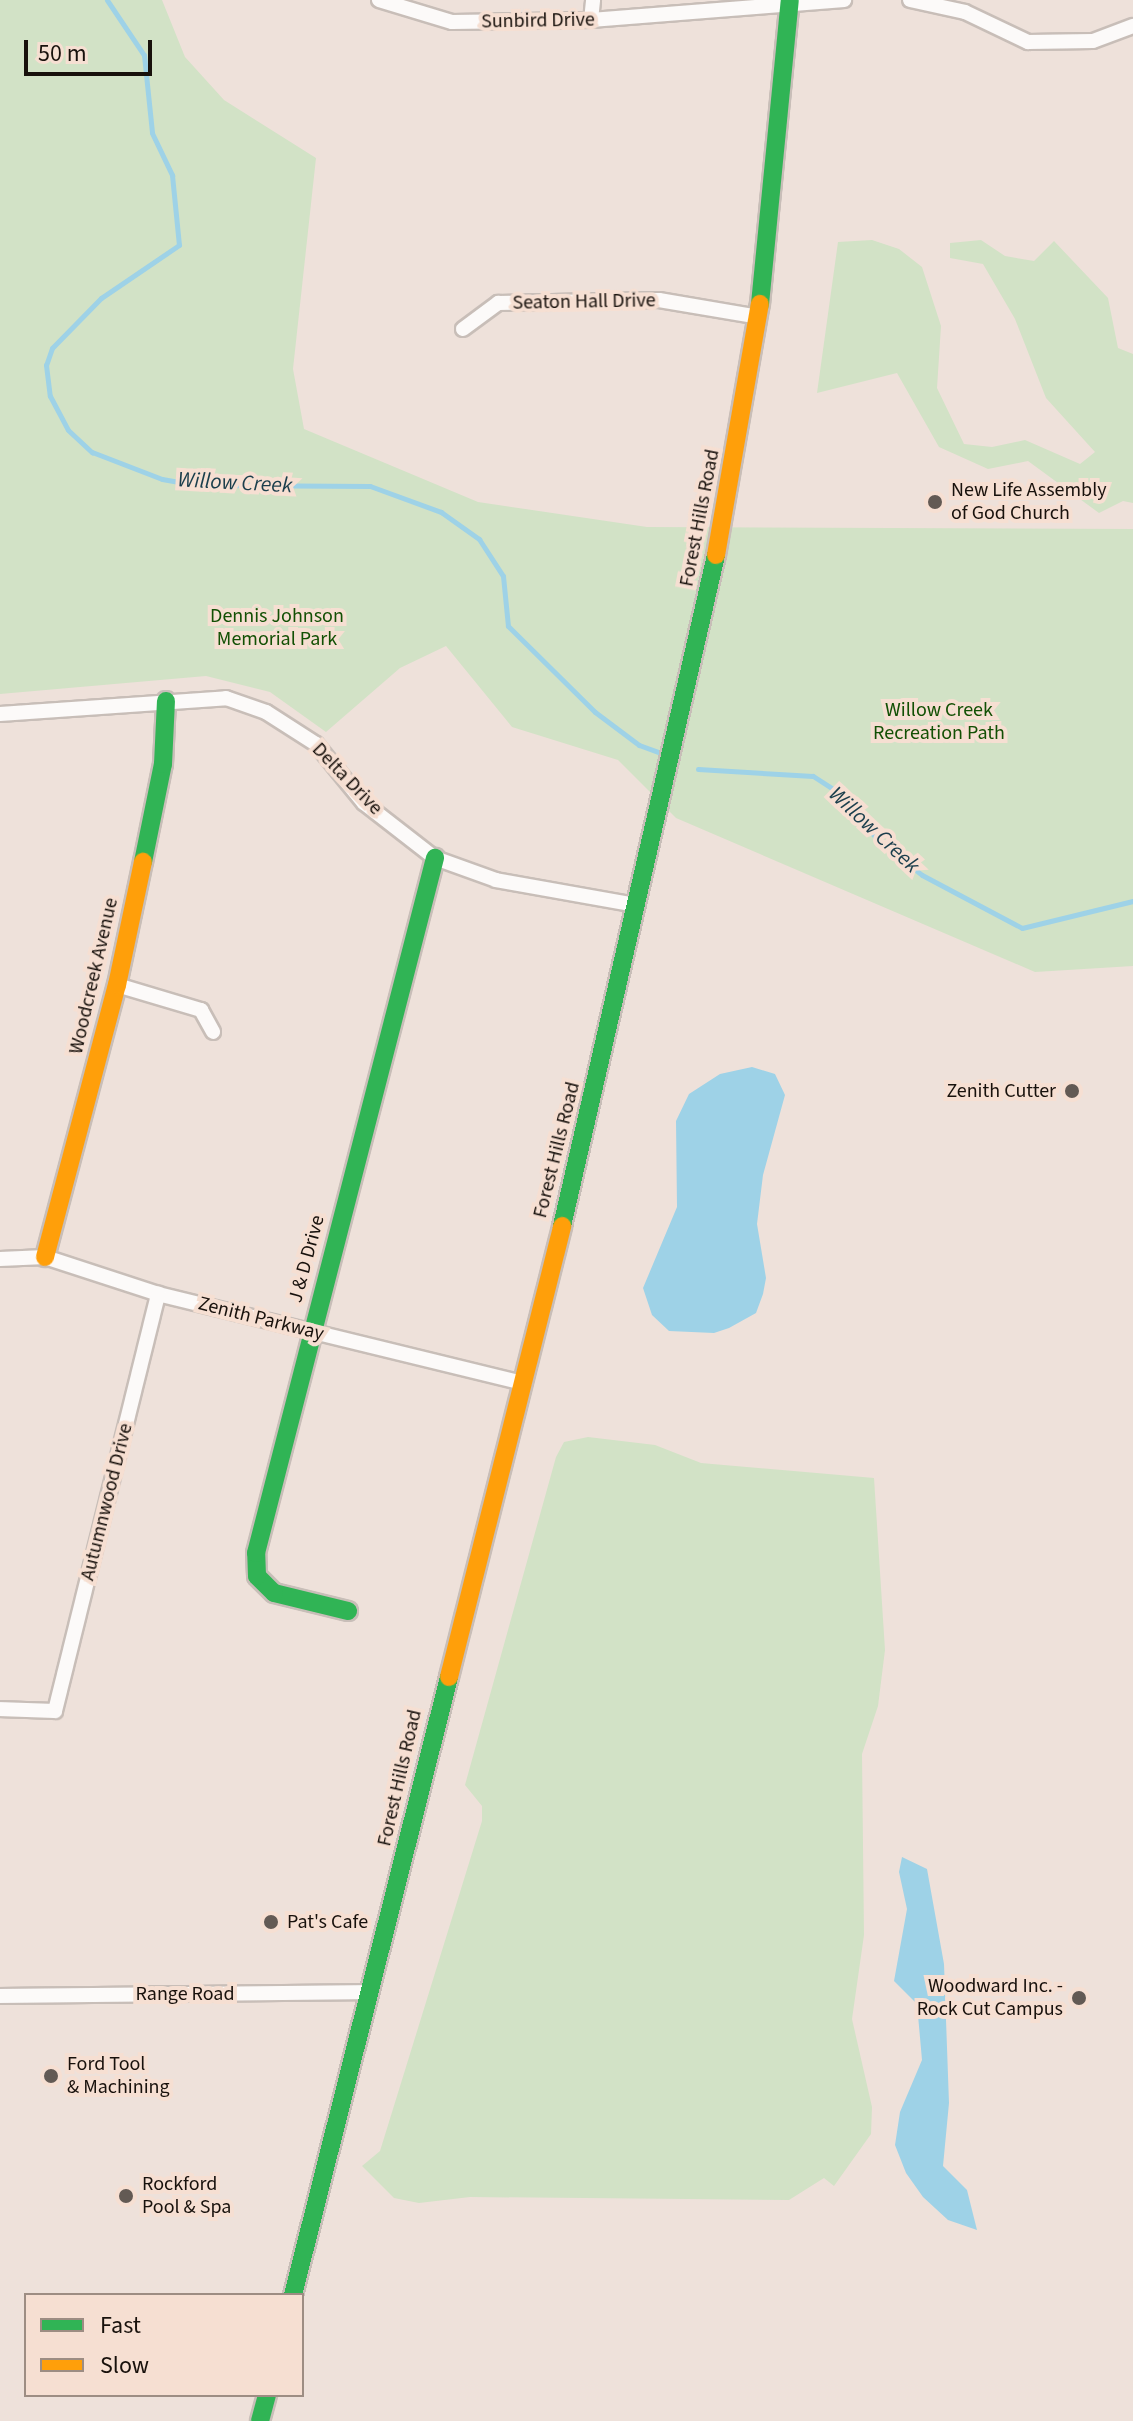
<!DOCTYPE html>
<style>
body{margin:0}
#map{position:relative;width:1133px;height:2421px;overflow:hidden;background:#eee1da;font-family:"Source Sans 3",sans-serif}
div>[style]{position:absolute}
.green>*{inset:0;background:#d2e2c6}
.water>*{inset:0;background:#9ed2e7}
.stream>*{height:5px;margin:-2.5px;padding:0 2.5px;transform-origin:2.5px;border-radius:2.5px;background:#9ed2e7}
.roads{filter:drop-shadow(2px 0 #c8beb8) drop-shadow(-2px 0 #c8beb8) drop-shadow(0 2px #c8beb8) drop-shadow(0 -2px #c8beb8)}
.street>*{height:14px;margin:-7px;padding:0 7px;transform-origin:7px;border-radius:7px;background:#fcfaf9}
.fast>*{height:18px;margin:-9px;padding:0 9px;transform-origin:9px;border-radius:9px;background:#30b455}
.slow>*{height:18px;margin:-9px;padding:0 9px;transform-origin:9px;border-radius:9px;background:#ff9f0a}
.dots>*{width:22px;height:22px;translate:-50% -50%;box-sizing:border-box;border:4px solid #f6dfd2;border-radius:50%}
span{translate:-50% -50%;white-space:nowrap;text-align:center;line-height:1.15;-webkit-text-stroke:8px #f6dfd2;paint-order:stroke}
.street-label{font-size:20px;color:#18110c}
.poi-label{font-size:20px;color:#18110c}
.left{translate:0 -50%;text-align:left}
.right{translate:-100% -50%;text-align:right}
.park-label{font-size:20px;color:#125004}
.water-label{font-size:22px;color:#1a3e4c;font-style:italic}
.legend{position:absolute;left:24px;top:2293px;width:280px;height:104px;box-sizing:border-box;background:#f6dfd2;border:2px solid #9d8d83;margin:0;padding:10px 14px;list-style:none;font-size:24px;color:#18110c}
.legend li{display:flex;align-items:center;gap:16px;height:40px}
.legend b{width:40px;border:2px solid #9d8d83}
.scale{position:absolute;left:24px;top:40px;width:128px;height:36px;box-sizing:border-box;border:4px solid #18110c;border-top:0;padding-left:10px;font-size:24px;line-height:28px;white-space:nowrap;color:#18110c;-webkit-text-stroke:6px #f6dfd2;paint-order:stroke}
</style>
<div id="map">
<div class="green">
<i style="clip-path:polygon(0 0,162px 0,185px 57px,224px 100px,316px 158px,293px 369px,304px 429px,478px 502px,647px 527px,1133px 529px,1133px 966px,1035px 972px,676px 818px,618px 760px,512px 727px,446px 646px,400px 668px,326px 732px,270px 692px,206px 676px,0 694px)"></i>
<i style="clip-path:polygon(872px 240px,899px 249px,922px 267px,941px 326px,937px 388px,964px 444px,992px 447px,1025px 440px,1080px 464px,1095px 452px,1046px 398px,1015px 319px,983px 264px,950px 258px,950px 243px,981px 240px,1005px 256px,1034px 261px,1054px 241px,1108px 298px,1118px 348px,1133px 354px,1133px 503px,1123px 501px,1099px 513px,1028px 461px,988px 469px,939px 447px,897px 373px,817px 393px,838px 242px)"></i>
<i style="clip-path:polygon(588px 1437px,655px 1445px,701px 1463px,874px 1478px,885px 1650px,878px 1706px,862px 1754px,864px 1935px,852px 2019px,872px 2107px,871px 2134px,834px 2186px,824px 2178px,789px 2200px,470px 2197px,419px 2203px,394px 2198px,362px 2166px,380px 2151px,482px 1821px,482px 1806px,465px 1785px,556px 1457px,564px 1442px)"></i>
</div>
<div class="water">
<i style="clip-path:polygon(752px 1067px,775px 1074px,785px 1095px,763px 1175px,757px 1224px,766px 1278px,763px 1294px,756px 1313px,729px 1328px,714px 1333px,669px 1331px,652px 1315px,643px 1288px,677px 1207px,676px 1121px,689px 1094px,720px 1074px)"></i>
<i style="clip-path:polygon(902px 1857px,927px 1869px,944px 1964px,949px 2103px,943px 2166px,967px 2190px,977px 2230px,948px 2220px,923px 2197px,906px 2173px,895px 2145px,900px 2112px,922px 2060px,917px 2004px,894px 1981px,907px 1909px,899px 1872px)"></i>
</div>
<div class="stream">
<i style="left:107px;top:0;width:66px;rotate:56.1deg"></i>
<i style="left:144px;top:55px;width:78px;rotate:84.1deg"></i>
<i style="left:152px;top:133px;width:47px;rotate:64.5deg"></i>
<i style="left:172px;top:175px;width:70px;rotate:84.3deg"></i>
<i style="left:179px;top:245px;width:94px;rotate:145.8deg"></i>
<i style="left:101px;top:298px;width:70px;rotate:134.4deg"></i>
<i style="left:52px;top:348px;width:18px;rotate:109deg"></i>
<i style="left:46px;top:365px;width:31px;rotate:83deg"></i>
<i style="left:50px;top:396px;width:38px;rotate:62deg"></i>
<i style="left:68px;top:430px;width:33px;rotate:43deg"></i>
<i style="left:92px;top:452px;width:75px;rotate:21.1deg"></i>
<i style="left:162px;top:479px;width:36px;rotate:10deg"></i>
<i style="left:197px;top:485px;width:173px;rotate:0.3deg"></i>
<i style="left:370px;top:486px;width:76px;rotate:20.1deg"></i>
<i style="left:441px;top:512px;width:47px;rotate:35.4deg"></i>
<i style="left:479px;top:539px;width:44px;rotate:57deg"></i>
<i style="left:503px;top:576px;width:50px;rotate:84.3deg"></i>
<i style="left:508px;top:626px;width:122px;rotate:44.7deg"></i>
<i style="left:595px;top:712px;width:55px;rotate:36.9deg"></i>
<i style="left:639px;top:745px;width:23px;rotate:20deg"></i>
<i style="left:698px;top:769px;width:115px;rotate:3.5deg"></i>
<i style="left:813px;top:776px;width:27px;rotate:33deg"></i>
<i style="left:836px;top:791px;width:65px;rotate:49.4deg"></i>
<i style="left:878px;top:840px;width:56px;rotate:38.5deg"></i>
<i style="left:922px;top:875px;width:113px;rotate:27.9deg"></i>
<i style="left:1022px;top:928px;width:114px;rotate:-13.7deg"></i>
</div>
<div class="roads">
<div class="street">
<i style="left:379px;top:0;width:76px;rotate:16.8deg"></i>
<i style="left:452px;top:22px;width:139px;rotate:-0.8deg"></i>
<i style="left:591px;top:20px;width:254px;rotate:-4.5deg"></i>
<i style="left:910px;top:0;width:56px;rotate:12.3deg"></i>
<i style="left:965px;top:12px;width:70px;rotate:25.5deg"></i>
<i style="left:1028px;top:42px;width:65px;rotate:-0.9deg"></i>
<i style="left:1093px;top:41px;width:43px;rotate:-20.6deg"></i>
<i style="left:591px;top:20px;width:20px;rotate:-84deg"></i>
<i style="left:463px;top:329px;width:44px;rotate:-36.6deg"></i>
<i style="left:498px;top:303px;width:161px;rotate:-1.1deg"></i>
<i style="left:659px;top:300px;width:101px;rotate:9.6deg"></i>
<i style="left:0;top:714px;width:227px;rotate:-4deg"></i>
<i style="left:226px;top:698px;width:42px;rotate:19.3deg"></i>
<i style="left:266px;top:712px;width:59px;rotate:32.6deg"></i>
<i style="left:316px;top:744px;width:76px;rotate:50.9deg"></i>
<i style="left:364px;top:803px;width:90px;rotate:37.8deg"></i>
<i style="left:435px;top:858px;width:65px;rotate:19.8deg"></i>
<i style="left:496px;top:880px;width:143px;rotate:10.1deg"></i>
<i style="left:117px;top:985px;width:88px;rotate:16.6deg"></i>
<i style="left:201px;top:1010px;width:25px;rotate:61deg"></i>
<i style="left:0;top:1259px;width:45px;rotate:-2.5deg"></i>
<i style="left:45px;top:1257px;width:119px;rotate:18.1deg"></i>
<i style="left:158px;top:1294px;width:377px;rotate:13.7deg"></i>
<i style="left:0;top:1709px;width:55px;rotate:2.1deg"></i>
<i style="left:55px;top:1711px;width:430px;rotate:-76.1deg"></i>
<i style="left:0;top:1996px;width:371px;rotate:-0.6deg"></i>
</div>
<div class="fast">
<i style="left:760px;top:304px;width:305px;rotate:-84.4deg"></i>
<i style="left:143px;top:862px;width:100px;rotate:-78.5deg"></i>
<i style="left:163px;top:764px;width:63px;rotate:-87.3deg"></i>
<i style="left:562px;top:1226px;width:688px;rotate:-77.07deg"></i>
<i style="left:348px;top:1611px;width:76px;rotate:-166.3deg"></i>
<i style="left:274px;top:1593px;width:24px;rotate:-135deg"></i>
<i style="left:257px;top:1576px;width:23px;rotate:-92deg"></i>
<i style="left:256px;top:1553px;width:718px;rotate:-75.56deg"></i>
<i style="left:293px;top:2295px;width:637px;rotate:-75.83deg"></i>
<i style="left:260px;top:2421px;width:27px;rotate:-75deg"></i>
</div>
<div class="slow">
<i style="left:716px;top:555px;width:255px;rotate:-80.1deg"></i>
<i style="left:45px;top:1257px;width:281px;rotate:-75.2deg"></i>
<i style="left:117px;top:985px;width:126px;rotate:-78.1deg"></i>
<i style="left:449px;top:1677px;width:465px;rotate:-75.9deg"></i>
</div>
</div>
<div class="dots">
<i style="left:935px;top:502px;background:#635a54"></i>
<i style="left:1072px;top:1091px;background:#635a54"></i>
<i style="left:271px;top:1922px;background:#635a54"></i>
<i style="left:1079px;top:1998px;background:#635a54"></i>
<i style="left:51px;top:2076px;background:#635a54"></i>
<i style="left:126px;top:2196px;background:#635a54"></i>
</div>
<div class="street-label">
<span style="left:538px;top:21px;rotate:-1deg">Sunbird Drive</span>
<span style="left:584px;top:302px;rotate:-1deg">Seaton Hall Drive</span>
<span style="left:700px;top:518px;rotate:-79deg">Forest Hills Road</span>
<span style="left:347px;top:779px;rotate:46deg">Delta Drive</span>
<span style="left:94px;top:976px;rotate:-77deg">Woodcreek Avenue</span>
<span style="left:557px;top:1150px;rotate:-76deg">Forest Hills Road</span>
<span style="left:307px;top:1259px;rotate:-75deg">J &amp; D Drive</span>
<span style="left:261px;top:1319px;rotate:14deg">Zenith Parkway</span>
<span style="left:107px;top:1502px;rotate:-76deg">Autumnwood Drive</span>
<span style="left:400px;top:1778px;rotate:-77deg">Forest Hills Road</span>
<span style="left:185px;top:1994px">Range Road</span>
</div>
<div class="poi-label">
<span class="left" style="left:951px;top:502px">New Life Assembly<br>of God Church</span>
<span class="right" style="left:1056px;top:1091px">Zenith Cutter</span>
<span class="left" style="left:287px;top:1922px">Pat's Cafe</span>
<span class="right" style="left:1063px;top:1998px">Woodward Inc. -<br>Rock Cut Campus</span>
<span class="left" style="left:67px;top:2076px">Ford Tool<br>&amp; Machining</span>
<span class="left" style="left:142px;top:2196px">Rockford<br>Pool &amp; Spa</span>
</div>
<div class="park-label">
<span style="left:277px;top:628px">Dennis Johnson<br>Memorial Park</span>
<span style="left:939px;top:722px">Willow Creek<br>Recreation Path</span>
</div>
<div class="water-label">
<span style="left:235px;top:483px;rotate:3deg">Willow Creek</span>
<span style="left:874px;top:830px;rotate:43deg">Willow Creek</span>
</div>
<ul class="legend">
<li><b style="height:10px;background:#30b455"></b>Fast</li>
<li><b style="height:10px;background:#ff9f0a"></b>Slow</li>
</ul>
<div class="scale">50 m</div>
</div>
